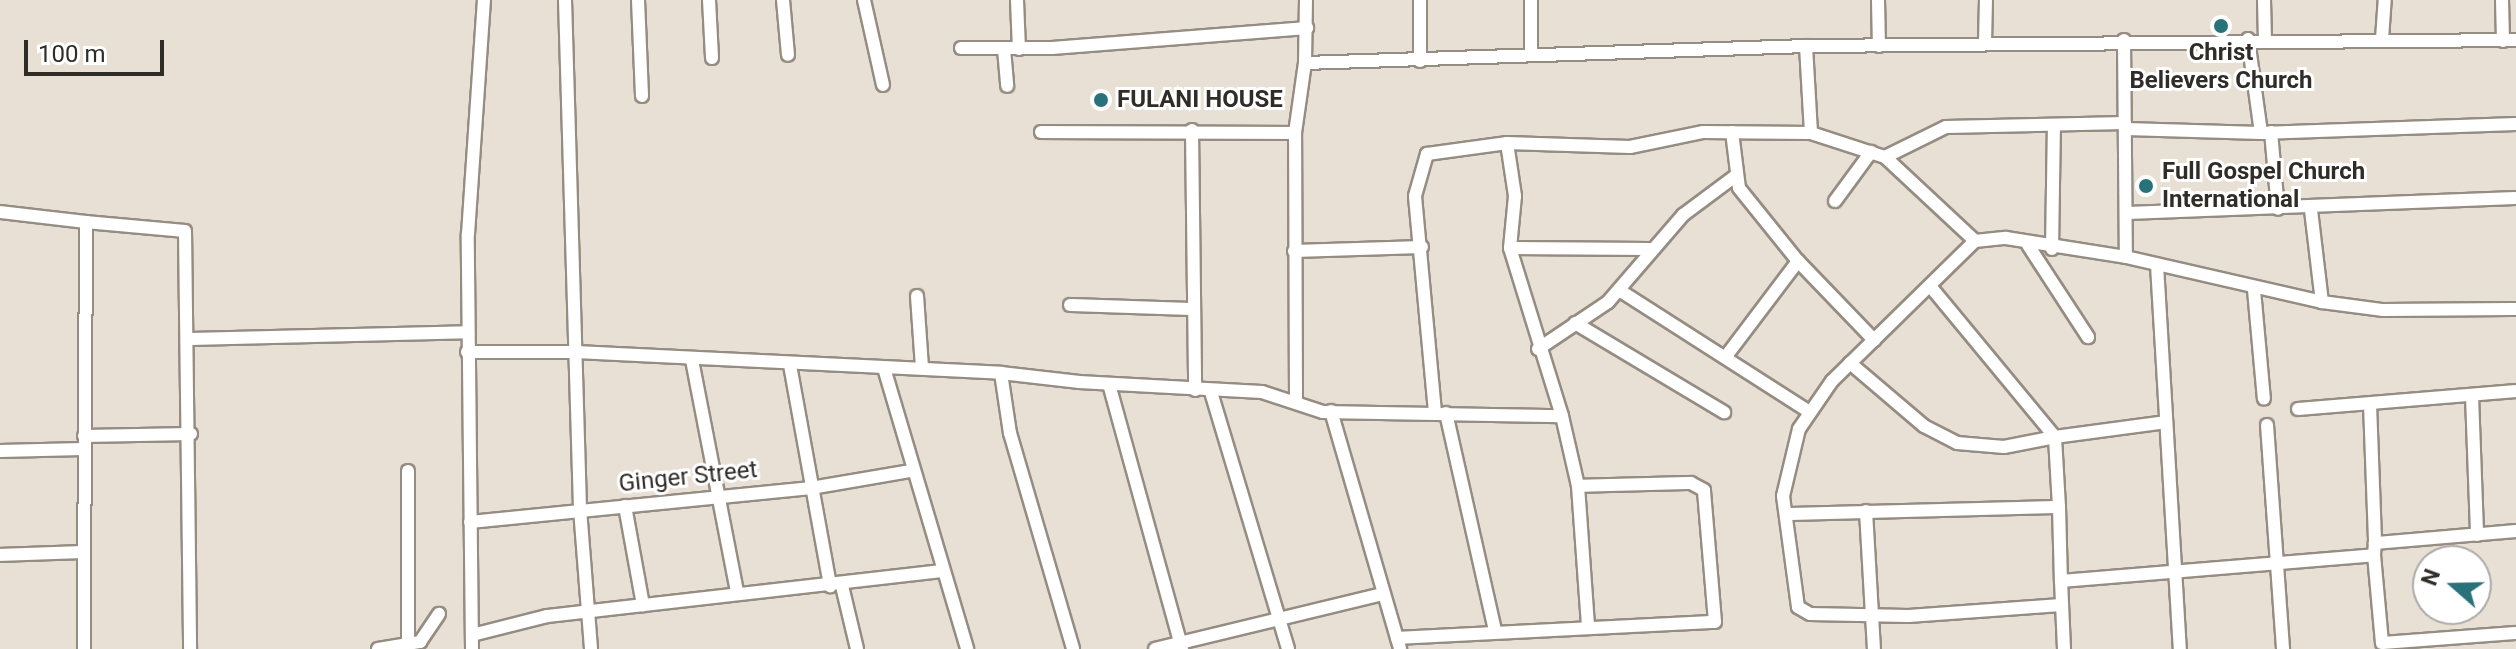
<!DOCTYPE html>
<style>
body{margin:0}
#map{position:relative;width:2516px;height:649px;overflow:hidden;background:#e9e0d5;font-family:Roboto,sans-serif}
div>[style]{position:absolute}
.roads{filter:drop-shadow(2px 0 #958c82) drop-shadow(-2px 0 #958c82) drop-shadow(0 2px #958c82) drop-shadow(0 -2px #958c82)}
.minor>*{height:12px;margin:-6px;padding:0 6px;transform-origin:6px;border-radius:6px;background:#fff}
.dots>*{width:22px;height:22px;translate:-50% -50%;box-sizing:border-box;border:4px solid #fff;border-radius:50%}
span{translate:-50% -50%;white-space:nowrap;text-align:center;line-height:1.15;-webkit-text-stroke:6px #fff;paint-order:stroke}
.poi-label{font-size:24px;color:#302c28;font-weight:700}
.left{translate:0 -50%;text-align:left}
.street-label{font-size:24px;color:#302c28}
.north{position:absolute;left:2412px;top:545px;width:80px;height:80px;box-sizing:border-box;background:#fff;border:2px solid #acaba9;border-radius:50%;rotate:290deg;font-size:22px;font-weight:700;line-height:32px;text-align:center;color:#302c28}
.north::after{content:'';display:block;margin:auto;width:28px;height:36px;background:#29727a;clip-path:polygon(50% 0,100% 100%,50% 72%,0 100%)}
.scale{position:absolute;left:24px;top:40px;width:140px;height:36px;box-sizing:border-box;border:4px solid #302c28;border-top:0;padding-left:10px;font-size:24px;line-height:28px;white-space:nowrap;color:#302c28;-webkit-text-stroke:6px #fff;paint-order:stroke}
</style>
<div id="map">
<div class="roads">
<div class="minor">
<i style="left:565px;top:0;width:509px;rotate:88.31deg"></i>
<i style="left:580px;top:509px;width:140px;rotate:85.5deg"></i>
<i style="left:638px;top:0;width:96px;rotate:87.6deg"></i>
<i style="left:709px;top:0;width:58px;rotate:87deg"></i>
<i style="left:783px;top:0;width:55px;rotate:84.8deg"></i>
<i style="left:864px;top:0;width:87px;rotate:77.4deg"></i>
<i style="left:1017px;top:0;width:49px;rotate:87.7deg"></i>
<i style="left:1531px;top:0;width:55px;rotate:90deg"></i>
<i style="left:1878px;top:0;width:46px;rotate:88.8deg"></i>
<i style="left:2264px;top:0;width:40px;rotate:88.6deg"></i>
<i style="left:2502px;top:0;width:41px;rotate:88.6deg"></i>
<i style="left:2248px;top:39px;width:95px;rotate:82.1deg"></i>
<i style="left:2382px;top:39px;width:39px;rotate:-86deg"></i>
<i style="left:2124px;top:40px;width:217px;rotate:89.5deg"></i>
<i style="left:1985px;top:43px;width:43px;rotate:-88.7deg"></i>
<i style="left:1806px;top:46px;width:87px;rotate:86.7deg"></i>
<i style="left:961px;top:48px;width:91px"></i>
<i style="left:1052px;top:48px;width:256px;rotate:-4.5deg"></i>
<i style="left:1004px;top:49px;width:37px;rotate:85deg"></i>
<i style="left:1420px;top:61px;width:61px;rotate:-90deg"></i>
<i style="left:1305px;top:63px;width:501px;rotate:-1.94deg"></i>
<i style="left:1806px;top:46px;width:710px;rotate:-0.48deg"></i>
<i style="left:2126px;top:129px;width:135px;rotate:1.7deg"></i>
<i style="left:2261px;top:133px;width:255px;rotate:-2deg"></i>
<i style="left:1192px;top:130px;width:260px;rotate:89.3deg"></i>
<i style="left:1041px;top:132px;width:254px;rotate:0.2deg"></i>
<i style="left:1732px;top:132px;width:56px;rotate:82.9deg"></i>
<i style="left:1739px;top:188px;width:94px;rotate:51.1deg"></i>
<i style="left:1798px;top:261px;width:110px;rotate:46.1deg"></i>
<i style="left:2271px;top:132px;width:77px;rotate:84.8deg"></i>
<i style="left:1507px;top:143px;width:54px;rotate:81.4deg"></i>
<i style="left:1515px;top:196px;width:52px;rotate:95.5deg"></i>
<i style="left:1510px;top:248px;width:176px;rotate:72.8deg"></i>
<i style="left:1562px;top:416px;width:72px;rotate:77.1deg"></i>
<i style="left:1578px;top:486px;width:140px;rotate:85.9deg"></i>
<i style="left:1885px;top:157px;width:68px;rotate:-26.2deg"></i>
<i style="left:1946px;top:127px;width:179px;rotate:-1.3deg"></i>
<i style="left:1835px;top:201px;width:61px;rotate:-53.7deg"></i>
<i style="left:2311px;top:210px;width:93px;rotate:83.2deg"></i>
<i style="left:0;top:212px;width:87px;rotate:6.6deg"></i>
<i style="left:86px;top:222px;width:427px;rotate:90.3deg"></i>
<i style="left:2127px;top:213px;width:389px;rotate:-2.2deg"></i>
<i style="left:86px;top:222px;width:99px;rotate:5.2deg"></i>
<i style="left:185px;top:231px;width:418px;rotate:89.3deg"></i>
<i style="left:2028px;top:245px;width:110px;rotate:56.9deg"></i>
<i style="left:1510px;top:248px;width:140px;rotate:0.4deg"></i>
<i style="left:2052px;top:249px;width:123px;rotate:-89.1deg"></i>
<i style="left:1294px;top:251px;width:128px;rotate:-1.8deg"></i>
<i style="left:2157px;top:265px;width:385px;rotate:86.6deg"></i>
<i style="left:1619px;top:290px;width:224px;rotate:32.6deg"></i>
<i style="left:2254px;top:290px;width:109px;rotate:84.8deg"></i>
<i style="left:917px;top:296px;width:72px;rotate:86deg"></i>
<i style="left:1070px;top:305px;width:122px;rotate:1.9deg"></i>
<i style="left:1575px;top:323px;width:174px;rotate:30.9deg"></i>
<i style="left:190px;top:339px;width:277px;rotate:-1.4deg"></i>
<i style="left:1538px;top:349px;width:84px;rotate:-33.9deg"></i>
<i style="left:1608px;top:302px;width:115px;rotate:-49.2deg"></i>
<i style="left:1683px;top:215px;width:64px;rotate:-36.7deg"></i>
<i style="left:467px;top:352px;width:109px"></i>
<i style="left:576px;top:352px;width:426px;rotate:2.8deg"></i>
<i style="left:1001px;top:373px;width:79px;rotate:6.6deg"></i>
<i style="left:1079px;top:382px;width:183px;rotate:3.1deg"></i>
<i style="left:1262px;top:392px;width:64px;rotate:18.2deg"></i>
<i style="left:1323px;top:412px;width:239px;rotate:1deg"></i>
<i style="left:1727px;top:355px;width:118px;rotate:-52.9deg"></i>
<i style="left:692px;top:360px;width:236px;rotate:79deg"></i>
<i style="left:1850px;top:363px;width:97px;rotate:40.4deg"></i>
<i style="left:1924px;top:426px;width:37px;rotate:27deg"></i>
<i style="left:1957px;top:443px;width:47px;rotate:4.9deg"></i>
<i style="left:2004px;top:447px;width:52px;rotate:-11.1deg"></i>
<i style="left:2055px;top:437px;width:196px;rotate:-129.6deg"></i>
<i style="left:790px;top:365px;width:225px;rotate:79.7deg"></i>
<i style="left:884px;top:368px;width:293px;rotate:73.5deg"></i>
<i style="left:1001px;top:373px;width:61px;rotate:81.5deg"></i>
<i style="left:1010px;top:433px;width:225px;rotate:73.7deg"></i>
<i style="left:1109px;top:384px;width:275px;rotate:74.6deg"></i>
<i style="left:1211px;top:392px;width:268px;rotate:73.3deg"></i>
<i style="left:2472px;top:396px;width:139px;rotate:87.9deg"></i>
<i style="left:1296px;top:400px;width:267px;rotate:-90.2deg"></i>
<i style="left:1295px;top:133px;width:71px;rotate:-81.9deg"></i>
<i style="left:1305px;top:63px;width:63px;rotate:-89.1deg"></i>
<i style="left:2370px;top:404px;width:139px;rotate:87.9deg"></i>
<i style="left:2298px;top:409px;width:219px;rotate:-4.7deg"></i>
<i style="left:1331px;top:411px;width:248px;rotate:73.8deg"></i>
<i style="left:1435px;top:412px;width:217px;rotate:-95.3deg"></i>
<i style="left:1415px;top:196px;width:44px;rotate:-74.1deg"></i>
<i style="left:1427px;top:154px;width:81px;rotate:-7.8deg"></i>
<i style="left:1507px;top:143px;width:123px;rotate:1.9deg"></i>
<i style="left:1630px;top:147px;width:75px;rotate:-11.6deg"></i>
<i style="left:1703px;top:132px;width:108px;rotate:0.5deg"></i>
<i style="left:1811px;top:133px;width:78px;rotate:18deg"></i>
<i style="left:1885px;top:157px;width:123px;rotate:43deg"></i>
<i style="left:1446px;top:413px;width:223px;rotate:77.3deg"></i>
<i style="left:2267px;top:425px;width:225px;rotate:85.9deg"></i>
<i style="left:84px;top:436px;width:107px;rotate:-1.1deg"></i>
<i style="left:0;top:451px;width:83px;rotate:-1.4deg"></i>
<i style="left:408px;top:471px;width:176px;rotate:90deg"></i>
<i style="left:625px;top:506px;width:101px;rotate:79.7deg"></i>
<i style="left:2059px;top:507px;width:70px;rotate:-93.3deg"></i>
<i style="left:2055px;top:437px;width:112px;rotate:-7.7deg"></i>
<i style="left:1866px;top:511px;width:138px;rotate:86.7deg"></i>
<i style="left:1787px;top:514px;width:272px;rotate:-1.5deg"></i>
<i style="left:2059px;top:507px;width:74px;rotate:88.5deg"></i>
<i style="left:470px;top:522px;width:343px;rotate:-5.7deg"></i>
<i style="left:811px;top:488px;width:100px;rotate:-9.7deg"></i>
<i style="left:2516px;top:531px;width:142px;rotate:175.1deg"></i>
<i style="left:2375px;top:543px;width:12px;rotate:95deg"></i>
<i style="left:2374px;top:555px;width:88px;rotate:84.8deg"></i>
<i style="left:2382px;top:643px;width:134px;rotate:-4.3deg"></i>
<i style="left:0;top:555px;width:84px;rotate:-2deg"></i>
<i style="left:842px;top:586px;width:65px;rotate:76.6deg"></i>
<i style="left:2061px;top:605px;width:153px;rotate:175.9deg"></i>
<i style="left:1908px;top:616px;width:98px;rotate:-178.8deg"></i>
<i style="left:1810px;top:614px;width:14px;rotate:-150deg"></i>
<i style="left:1798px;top:607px;width:112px;rotate:-97.7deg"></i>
<i style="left:1783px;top:496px;width:69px;rotate:-76.6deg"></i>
<i style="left:1799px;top:429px;width:58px;rotate:-55.5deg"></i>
<i style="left:1832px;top:381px;width:200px;rotate:-44.4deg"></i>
<i style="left:1975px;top:241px;width:31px;rotate:-6deg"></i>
<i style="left:2006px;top:238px;width:121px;rotate:9deg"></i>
<i style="left:2126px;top:257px;width:201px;rotate:12.9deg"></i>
<i style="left:2322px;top:302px;width:62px;rotate:7.5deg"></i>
<i style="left:2383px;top:310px;width:133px;rotate:-0.4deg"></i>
<i style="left:472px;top:635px;width:77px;rotate:-14.2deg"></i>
<i style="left:547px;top:616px;width:398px;rotate:-6.5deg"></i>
<i style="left:1397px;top:638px;width:318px;rotate:-2.9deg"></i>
<i style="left:1715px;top:622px;width:132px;rotate:-94.8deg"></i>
<i style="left:1704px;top:490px;width:15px;rotate:-152deg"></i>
<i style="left:1691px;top:483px;width:113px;rotate:178.5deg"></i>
<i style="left:378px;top:649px;width:43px;rotate:-9.5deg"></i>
<i style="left:420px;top:642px;width:34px;rotate:-56deg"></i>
<i style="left:472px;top:649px;width:415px;rotate:-90.6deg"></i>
<i style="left:468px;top:234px;width:235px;rotate:-86.1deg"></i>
<i style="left:1155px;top:649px;width:234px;rotate:-13.6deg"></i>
<i style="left:2064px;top:649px;width:68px;rotate:-92.5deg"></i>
<i style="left:2061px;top:581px;width:314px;rotate:-4.7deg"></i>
</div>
</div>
<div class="dots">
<i style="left:2221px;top:26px;background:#29727a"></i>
<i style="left:1101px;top:100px;background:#29727a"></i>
<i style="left:2146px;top:186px;background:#29727a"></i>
</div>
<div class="poi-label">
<span style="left:2221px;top:67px">Christ<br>Believers Church</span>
<span class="left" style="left:1117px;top:100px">FULANI HOUSE</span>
<span class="left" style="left:2162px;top:186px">Full Gospel Church<br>International</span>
</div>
<div class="street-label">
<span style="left:688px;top:477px;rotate:-6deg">Ginger Street</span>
</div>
<div class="north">N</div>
<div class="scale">100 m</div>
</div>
